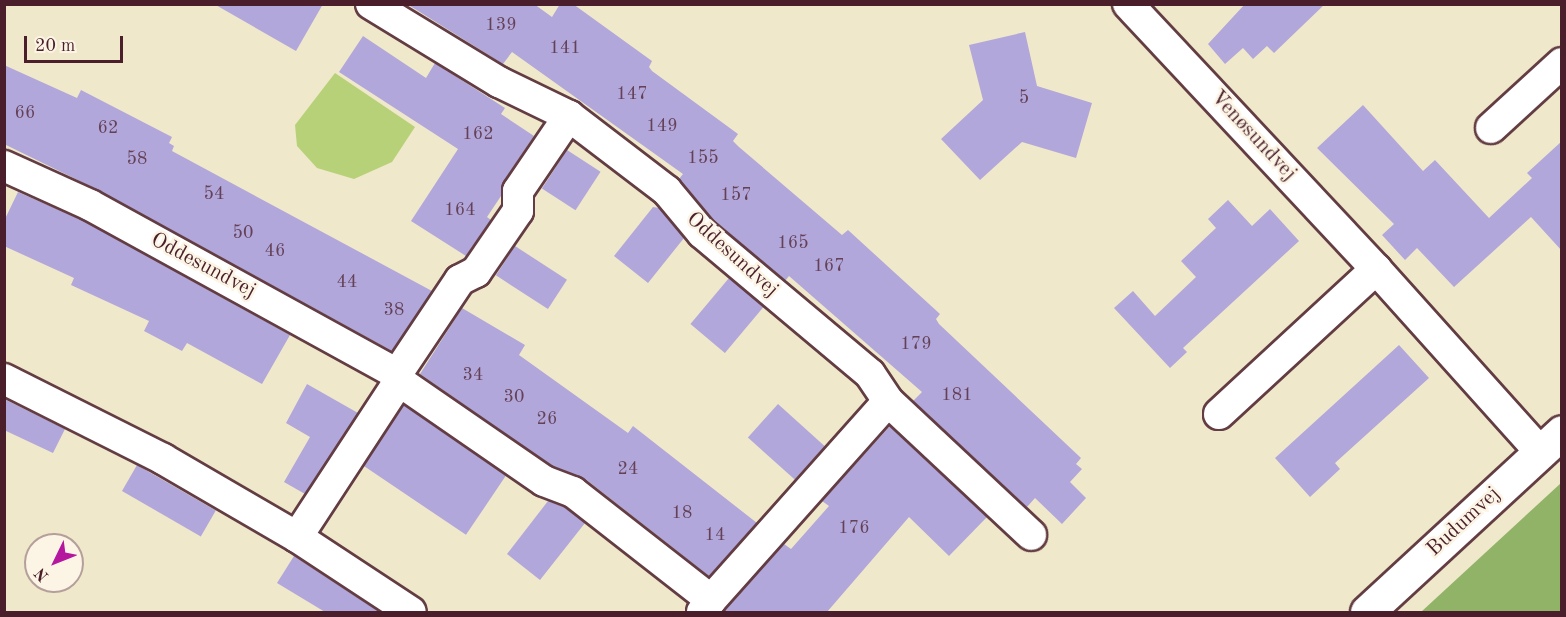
<!DOCTYPE html>
<meta charset="utf-8">
<style>
body{margin:0}
#map{position:relative;width:1566px;height:617px;overflow:hidden;background:#f0e8cb;font-family:"Old Standard TT",serif}
div>[style]{position:absolute}
.green>*{inset:0;background:#b6d177}
.forest>*{inset:0;background:#90b368}
.building>*{inset:0;background:#b1a7da;transform-origin:0 0}
.roads{filter:drop-shadow(2px 0 #633d43) drop-shadow(-2px 0 #633d43) drop-shadow(0 2px #633d43) drop-shadow(0 -2px #633d43)}
.minor>*{height:30px;margin:-15px;padding:0 15px;transform-origin:15px;border-radius:15px;background:#fff}
.tertiary>*{height:33px;margin:-16.5px;padding:0 16.5px;transform-origin:16.5px;border-radius:16.5px;background:#fff}
span{translate:-50% -50%;white-space:nowrap;text-align:center;line-height:1.15;-webkit-text-stroke:5px #fcf5e5;paint-order:stroke}
.number-label{font-size:18px;color:#644157}
.number-label span{-webkit-text-stroke-width:0}
.street-label{font-size:21px;color:#4a1f2b}
.frame{position:absolute;inset:0;border:6px solid #4a1f2b;pointer-events:none}
.north{position:absolute;left:24px;top:533px;width:60px;height:60px;box-sizing:border-box;background:#fcf5e5;border:2px solid #b59f9b;border-radius:50%;rotate:227deg;font-size:16px;font-weight:700;line-height:24px;text-align:center;color:#4a1f2b}
.north::after{content:'';display:block;margin:auto;width:21px;height:27px;background:#b5179e;clip-path:polygon(50% 0,100% 100%,50% 72%,0 100%)}
.scale{position:absolute;left:24px;top:36px;width:99px;height:27px;box-sizing:border-box;border:3px solid #4a1f2b;border-top:0;padding-left:8px;font-size:18px;line-height:21px;white-space:nowrap;color:#4a1f2b;-webkit-text-stroke:4px #fcf5e5;paint-order:stroke}
</style>
<div id="map">
<div class="green">
<i style="clip-path:polygon(335px 73px,415px 127px,392px 162px,354px 179px,317px 168px,297px 146px,295px 125px)"></i>
</div>
<div class="forest">
<i style="clip-path:polygon(1561px 483px,1561px 612px,1421px 612px)"></i>
</div>
<div class="building">
<i style="clip-path:polygon(214px 4px,323px 4px,296px 51px)"></i>
<i style="clip-path:polygon(407px 4px,534px 4px,552px 17px,560px 4px,573px 4px,652px 61px,649px 67px,652px 71px,738px 134px,733px 141px,739px 147px,842px 235px,848px 230px,940px 314px,936px 319px,939px 324px,1081px 458px,1076px 464px,1082px 469px,1070px 482px,1086px 498px,1062px 524px,1035px 498px,1027px 507px,913px 401px,922px 392px,789px 276px,785px 281px,714px 220px,679px 179px,683px 174px,512px 52px,503px 64px)"></i>
<i style="clip-path:polygon(1245px 4px,1325px 4px,1274px 53px,1267px 46px,1253px 59px,1243px 48px,1225px 64px,1208px 44px)"></i>
<i style="clip-path:polygon(1025px 32px,1037px 86px,1092px 103px,1076px 158px,1022px 142px,980px 180px,941px 139px,983px 100px,969px 45px)"></i>
<i style="clip-path:polygon(363px 36px,426px 78px,435px 63px,505px 108px,501px 114px,534px 136px,504px 181px,501px 196px,487px 217px,491px 220px,466px 256px,411px 221px,458px 149px,339px 72px)"></i>
<i style="clip-path:polygon(4px 65px,77px 98px,81px 90px,172px 137px,169px 143px,174px 146px,172px 151px,432px 291px,392px 351px,98px 190px,4px 144px)"></i>
<i style="clip-path:polygon(1363px 105px,1423px 171px,1435px 160px,1489px 218px,1532px 178px,1527px 173px,1562px 141px,1562px 251px,1531px 217px,1454px 287px,1417px 248px,1405px 260px,1382px 235px,1394px 224px,1317px 148px)"></i>
<i style="left:567px;top:150px;width:40px;height:46px;rotate:33deg"></i>
<i style="clip-path:polygon(18px 192px,82px 220px,290px 335px,262px 384px,187px 343px,182px 351px,144px 331px,149px 321px,71px 285px,74px 278px,4px 246px,4px 221px)"></i>
<i style="clip-path:polygon(1228px 200px,1252px 226px,1270px 209px,1299px 241px,1183px 348px,1187px 352px,1170px 368px,1114px 308px,1133px 291px,1155px 316px,1196px 277px,1181px 261px,1216px 228px,1208px 219px)"></i>
<i style="clip-path:polygon(653px 207px,659px 208px,684px 238px,648px 283px,614px 256px)"></i>
<i style="left:515px;top:246px;width:62px;height:35px;rotate:33deg"></i>
<i style="left:729px;top:278px;width:45px;height:60px;rotate:40deg"></i>
<i style="clip-path:polygon(462px 308px,525px 345px,519px 355px,628px 433px,633px 426px,757px 523px,709px 576px,584px 478px,552px 466px,420px 374px)"></i>
<i style="clip-path:polygon(1399px 345px,1429px 378px,1335px 463px,1340px 469px,1310px 497px,1275px 458px)"></i>
<i style="clip-path:polygon(307px 384px,358px 413px,305px 494px,284px 482px,310px 437px,286px 423px)"></i>
<i style="clip-path:polygon(4px 399px,65px 429px,53px 453px,4px 430px)"></i>
<i style="left:778px;top:404px;width:63px;height:45px;rotate:42deg"></i>
<i style="left:404px;top:405px;width:124px;height:73px;rotate:34deg"></i>
<i style="clip-path:polygon(890px 426px,987px 517px,949px 556px,909px 517px,827px 612px,723px 612px,784px 544px,791px 549px,829px 506px,822px 501px)"></i>
<i style="left:137px;top:465px;width:91px;height:30px;rotate:30deg"></i>
<i style="clip-path:polygon(548px 501px,564px 507px,585px 523px,540px 580px,507px 554px)"></i>
<i style="clip-path:polygon(294px 556px,380px 612px,325px 612px,277px 583px)"></i>
</div>
<div class="roads">
<div class="minor">
<i style="left:371px;top:4px;width:150px;rotate:31.4deg"></i>
<i style="left:499px;top:82px;width:78px;rotate:25.9deg"></i>
<i style="left:569px;top:116px;width:123px;rotate:37.4deg"></i>
<i style="left:667px;top:191px;width:55px;rotate:50.2deg"></i>
<i style="left:702px;top:233px;width:219px;rotate:40deg"></i>
<i style="left:870px;top:374px;width:32px;rotate:56deg"></i>
<i style="left:888px;top:401px;width:196px;rotate:43.1deg"></i>
<i style="left:1128px;top:4px;width:363px;rotate:46.9deg"></i>
<i style="left:1376px;top:269px;width:246px;rotate:48.1deg"></i>
<i style="left:1491px;top:128px;width:96px;rotate:-42.5deg"></i>
<i style="left:4px;top:166px;width:94px;rotate:24.4deg"></i>
<i style="left:90px;top:205px;width:350px;rotate:28.8deg"></i>
<i style="left:397px;top:374px;width:7px;rotate:74deg"></i>
<i style="left:399px;top:381px;width:176px;rotate:34.6deg"></i>
<i style="left:544px;top:481px;width:31px;rotate:21deg"></i>
<i style="left:573px;top:492px;width:175px;rotate:38deg"></i>
<i style="left:711px;top:600px;width:15px;rotate:127deg"></i>
<i style="left:397px;top:374px;width:113px;rotate:-56.2deg"></i>
<i style="left:460px;top:280px;width:18px;rotate:-27deg"></i>
<i style="left:476px;top:272px;width:74px;rotate:-55.5deg"></i>
<i style="left:518px;top:211px;width:20px;rotate:-90deg"></i>
<i style="left:518px;top:191px;width:91px;rotate:-55.8deg"></i>
<i style="left:4px;top:379px;width:178px;rotate:26.7deg"></i>
<i style="left:163px;top:459px;width:155px;rotate:30.2deg"></i>
<i style="left:297px;top:537px;width:136px;rotate:33.3deg"></i>
<i style="left:1219px;top:414px;width:214px;rotate:-42.7deg"></i>
<i style="left:297px;top:537px;width:186px;rotate:-56.8deg"></i>
<i style="left:711px;top:600px;width:266px;rotate:-48.3deg"></i>
</div>
<div class="tertiary">
<i style="left:1367px;top:612px;width:265px;rotate:-42.7deg"></i>
</div>
</div>
<div class="number-label">
<span style="left:501px;top:25px">139</span>
<span style="left:565px;top:48px">141</span>
<span style="left:632px;top:94px">147</span>
<span style="left:1024px;top:98px">5</span>
<span style="left:25px;top:113px">66</span>
<span style="left:662px;top:126px">149</span>
<span style="left:108px;top:128px">62</span>
<span style="left:478px;top:134px">162</span>
<span style="left:703px;top:158px">155</span>
<span style="left:137px;top:159px">58</span>
<span style="left:214px;top:194px">54</span>
<span style="left:736px;top:195px">157</span>
<span style="left:460px;top:210px">164</span>
<span style="left:243px;top:233px">50</span>
<span style="left:793px;top:243px">165</span>
<span style="left:275px;top:251px">46</span>
<span style="left:829px;top:266px">167</span>
<span style="left:347px;top:282px">44</span>
<span style="left:394px;top:310px">38</span>
<span style="left:916px;top:344px">179</span>
<span style="left:473px;top:375px">34</span>
<span style="left:957px;top:395px">181</span>
<span style="left:514px;top:397px">30</span>
<span style="left:547px;top:419px">26</span>
<span style="left:628px;top:469px">24</span>
<span style="left:682px;top:513px">18</span>
<span style="left:854px;top:528px">176</span>
<span style="left:715px;top:535px">14</span>
</div>
<div class="street-label">
<span style="left:1253px;top:136px;rotate:47deg">Venøsundvej</span>
<span style="left:732px;top:255px;rotate:42deg">Oddesundvej</span>
<span style="left:203px;top:266px;rotate:28deg">Oddesundvej</span>
<span style="left:1464px;top:522px;rotate:-43deg">Budumvej</span>
</div>
<div class="frame"></div>
<div class="north">N</div>
<div class="scale">20 m</div>
</div>
